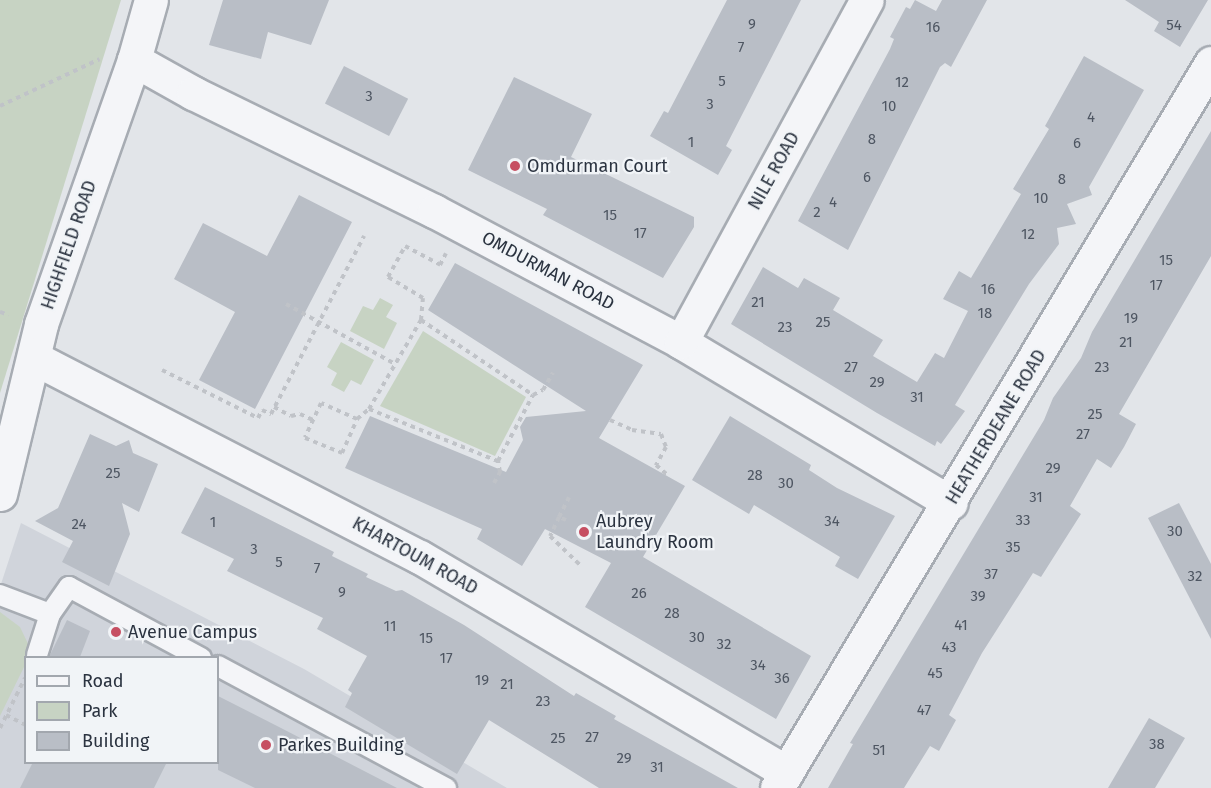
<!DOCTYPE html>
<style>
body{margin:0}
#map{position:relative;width:1211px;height:788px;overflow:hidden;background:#e2e5e9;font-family:"Fira Sans",sans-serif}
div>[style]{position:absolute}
.built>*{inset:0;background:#d0d4db}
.green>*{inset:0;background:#c7d3c3}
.building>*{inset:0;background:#b9bec6;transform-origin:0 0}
.path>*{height:4px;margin-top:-2px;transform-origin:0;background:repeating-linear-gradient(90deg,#c0c3c8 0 4.5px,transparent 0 9px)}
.roads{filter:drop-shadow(2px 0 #a7acb3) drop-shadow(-2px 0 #a7acb3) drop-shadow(0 2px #a7acb3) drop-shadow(0 -2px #a7acb3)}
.service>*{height:20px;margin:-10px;padding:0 10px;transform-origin:10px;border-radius:10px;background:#f4f5f8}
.minor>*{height:33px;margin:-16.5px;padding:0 16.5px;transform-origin:16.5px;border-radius:16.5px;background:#f4f5f8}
.dots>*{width:16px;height:16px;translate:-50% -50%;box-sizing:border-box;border:3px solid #f1f4f7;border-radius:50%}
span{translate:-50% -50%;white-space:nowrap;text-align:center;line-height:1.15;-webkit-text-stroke:4.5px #f1f4f7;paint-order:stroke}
.number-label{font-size:15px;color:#4e5662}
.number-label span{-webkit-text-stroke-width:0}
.poi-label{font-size:18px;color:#2b3340}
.left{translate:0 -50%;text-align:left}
.street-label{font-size:18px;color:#2b3340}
.legend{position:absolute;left:24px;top:656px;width:195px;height:108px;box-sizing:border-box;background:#f1f4f7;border:2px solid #a2a7ae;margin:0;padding:8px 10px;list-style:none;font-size:18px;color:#2b3340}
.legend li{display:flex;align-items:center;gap:12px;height:30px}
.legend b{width:30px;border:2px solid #a2a7ae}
</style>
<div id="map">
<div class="built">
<i style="clip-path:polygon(evenodd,21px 523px,304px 669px,507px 788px,0 788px,0 587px,21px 523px,26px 658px,218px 658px,218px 762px,26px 762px,26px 658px)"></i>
</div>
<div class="green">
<i style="clip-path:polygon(0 0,121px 0,0 393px)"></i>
<i style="clip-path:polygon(380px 298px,393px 305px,386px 317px,397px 323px,384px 349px,350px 331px,363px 306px,373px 310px)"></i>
<i style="clip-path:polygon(423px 331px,526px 397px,495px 456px,380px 406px)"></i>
<i style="clip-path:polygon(341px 342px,374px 360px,361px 385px,351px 380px,344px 392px,331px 385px,337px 373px,327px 367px)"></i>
<i style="clip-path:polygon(0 612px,20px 627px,32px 652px,26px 658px,25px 665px,0 716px)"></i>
</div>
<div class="building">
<i style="clip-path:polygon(223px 0,329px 0,311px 45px,268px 32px,261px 59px,209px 45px)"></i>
<i style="clip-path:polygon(727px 0,801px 0,726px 146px,732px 150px,718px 175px,650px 136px,664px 111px,668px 113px)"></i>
<i style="clip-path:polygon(915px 0,936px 11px,942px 0,987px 0,951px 67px,945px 63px,940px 67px,848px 250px,798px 221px,890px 49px,894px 39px,890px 37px,906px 7px,910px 9px)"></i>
<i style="clip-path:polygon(1125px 0,1208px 0,1180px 47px,1154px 31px,1159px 22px)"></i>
<i style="clip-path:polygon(1084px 56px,1144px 90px,1089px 187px,1092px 195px,1067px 204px,1076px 224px,1057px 228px,1059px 244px,1029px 284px,955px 405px,965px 411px,941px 444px,937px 441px,935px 446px,877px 413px,731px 324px,763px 267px,798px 288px,804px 278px,840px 298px,833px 310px,883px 340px,873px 356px,917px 382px,935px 353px,944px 358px,968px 311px,943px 299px,959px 271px,971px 278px,1021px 194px,1013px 189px,1049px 129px,1045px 126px)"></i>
<i style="left:344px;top:66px;width:72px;height:42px;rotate:27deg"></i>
<i style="clip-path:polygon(514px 77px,592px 114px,571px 157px,694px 217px,694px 227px,663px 278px,543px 215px,547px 209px,468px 170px)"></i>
<i style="clip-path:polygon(1211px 131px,1211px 256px,1119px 414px,1136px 424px,1124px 447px,1111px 468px,1097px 459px,1070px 506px,1081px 514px,1041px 577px,1033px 573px,982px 653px,949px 715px,956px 720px,939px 751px,930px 746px,904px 788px,828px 788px,853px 744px,850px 743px,1044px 420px,1053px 398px,1081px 358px,1092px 332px)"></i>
<i style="clip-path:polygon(299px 195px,352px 222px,255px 409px,199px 380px,235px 312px,174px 279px,203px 223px,267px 256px)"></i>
<i style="clip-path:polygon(455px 263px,643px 365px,599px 438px,685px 486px,643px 557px,811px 656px,776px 719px,585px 607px,611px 563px,545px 529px,522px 566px,477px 539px,482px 529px,345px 468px,370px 416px,506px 472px,523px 440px,520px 427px,526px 417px,586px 411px,428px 310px)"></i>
<i style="clip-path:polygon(730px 416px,811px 465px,809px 470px,837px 488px,895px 516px,858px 579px,835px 566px,840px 557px,754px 505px,749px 514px,692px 480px)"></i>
<i style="clip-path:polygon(90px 434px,116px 446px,129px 440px,133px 453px,158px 464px,139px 512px,122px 503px,130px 534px,109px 586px,62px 562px,73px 541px,35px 521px,58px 508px)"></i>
<i style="clip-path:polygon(205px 487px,334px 552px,332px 556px,368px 574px,366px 577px,396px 591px,402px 590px,464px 625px,574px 696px,576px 693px,616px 716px,614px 719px,738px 788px,599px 788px,489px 720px,457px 774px,345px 707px,352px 693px,348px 690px,367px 656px,317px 629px,323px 618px,227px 571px,234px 559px,181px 533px)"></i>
<i style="clip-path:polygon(1179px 503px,1211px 564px,1211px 639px,1148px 518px)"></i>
<i style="clip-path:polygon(67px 620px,90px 631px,80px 657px,49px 657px)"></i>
<i style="clip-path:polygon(218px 696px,281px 728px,397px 788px,255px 788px,218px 770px)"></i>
<i style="clip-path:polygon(1149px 718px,1185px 738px,1155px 788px,1108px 788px)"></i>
<i style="clip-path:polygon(33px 762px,167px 762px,154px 788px,20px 788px)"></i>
</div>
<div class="path">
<i style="left:0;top:106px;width:110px;rotate:-25.2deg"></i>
<i style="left:286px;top:304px;width:124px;rotate:28.8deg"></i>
<i style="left:0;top:312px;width:9px;rotate:18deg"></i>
<i style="left:421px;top:320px;width:135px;rotate:33.8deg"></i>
<i style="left:162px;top:370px;width:107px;rotate:26.6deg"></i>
<i style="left:258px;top:418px;width:9px;rotate:-63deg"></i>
<i style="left:262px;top:410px;width:10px;rotate:24deg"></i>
<i style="left:271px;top:414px;width:201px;rotate:-62.4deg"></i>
<i style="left:274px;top:407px;width:19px;rotate:28deg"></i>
<i style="left:291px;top:416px;width:9px;rotate:-13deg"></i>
<i style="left:300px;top:414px;width:14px;rotate:25deg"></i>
<i style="left:369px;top:409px;width:139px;rotate:22deg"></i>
<i style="left:498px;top:461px;width:75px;rotate:-62.1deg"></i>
<i style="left:533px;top:395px;width:11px;rotate:-27deg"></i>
<i style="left:543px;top:390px;width:20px;rotate:-60deg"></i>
<i style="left:357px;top:419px;width:39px;rotate:-156deg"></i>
<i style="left:321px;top:403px;width:38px;rotate:115deg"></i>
<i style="left:305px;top:438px;width:40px;rotate:22deg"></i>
<i style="left:342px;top:453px;width:37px;rotate:-66deg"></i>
<i style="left:357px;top:419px;width:16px;rotate:-40deg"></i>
<i style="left:369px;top:409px;width:103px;rotate:-59.7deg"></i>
<i style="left:421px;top:320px;width:22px;rotate:-85deg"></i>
<i style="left:423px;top:298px;width:41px;rotate:-149deg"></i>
<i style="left:388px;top:277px;width:35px;rotate:-61deg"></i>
<i style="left:405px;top:246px;width:40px;rotate:28deg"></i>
<i style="left:440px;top:265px;width:13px;rotate:-63deg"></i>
<i style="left:610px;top:420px;width:24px;rotate:24deg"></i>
<i style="left:632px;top:430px;width:29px;rotate:8deg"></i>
<i style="left:661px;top:434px;width:14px;rotate:69deg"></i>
<i style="left:666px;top:447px;width:21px;rotate:119deg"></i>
<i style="left:656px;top:465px;width:18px;rotate:41deg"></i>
<i style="left:494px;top:483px;width:13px;rotate:-61deg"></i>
<i style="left:500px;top:472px;width:11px;rotate:-100deg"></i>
<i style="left:559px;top:517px;width:22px;rotate:-63deg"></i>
<i style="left:566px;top:520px;width:8px;rotate:-157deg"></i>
<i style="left:559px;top:517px;width:21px;rotate:115deg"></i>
<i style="left:550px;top:536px;width:42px;rotate:44deg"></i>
<i style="left:6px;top:715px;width:22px;rotate:27deg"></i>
<i style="left:0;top:728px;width:56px;rotate:-63.4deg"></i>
</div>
<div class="roads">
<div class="service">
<i style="left:0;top:595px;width:53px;rotate:20.8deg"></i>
<i style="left:50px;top:614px;width:33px;rotate:-55deg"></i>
<i style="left:69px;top:587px;width:150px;rotate:28.3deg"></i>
<i style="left:37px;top:655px;width:43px;rotate:-72.4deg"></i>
<i style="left:218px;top:666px;width:259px;rotate:28.2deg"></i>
</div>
<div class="minor">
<i style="left:134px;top:60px;width:68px;rotate:29.2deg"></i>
<i style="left:193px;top:93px;width:268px;rotate:26.1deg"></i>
<i style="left:434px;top:211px;width:280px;rotate:27.9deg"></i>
<i style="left:681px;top:342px;width:314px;rotate:30.8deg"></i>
<i style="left:681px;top:342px;width:389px;rotate:-61.5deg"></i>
<i style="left:34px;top:358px;width:434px;rotate:27.3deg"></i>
<i style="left:420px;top:557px;width:425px;rotate:30.4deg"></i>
<i style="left:0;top:494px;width:175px;rotate:-76.4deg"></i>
<i style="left:41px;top:324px;width:280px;rotate:-70.6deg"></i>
<i style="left:134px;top:60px;width:62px;rotate:-74.2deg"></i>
<i style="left:777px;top:788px;width:845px;rotate:-59.09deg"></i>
</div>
</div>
<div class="dots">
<i style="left:515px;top:166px;background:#c64f62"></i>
<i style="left:584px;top:532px;background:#c64f62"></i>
<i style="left:116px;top:632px;background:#c64f62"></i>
<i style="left:266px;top:745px;background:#c64f62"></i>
</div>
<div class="number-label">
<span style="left:752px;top:25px">9</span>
<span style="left:1174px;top:26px">54</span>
<span style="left:933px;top:28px">16</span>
<span style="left:741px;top:48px">7</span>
<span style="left:722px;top:82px">5</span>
<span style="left:902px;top:83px">12</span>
<span style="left:369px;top:97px">3</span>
<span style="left:710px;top:105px">3</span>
<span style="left:889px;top:107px">10</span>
<span style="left:1091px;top:118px">4</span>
<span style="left:872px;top:140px">8</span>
<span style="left:691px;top:143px">1</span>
<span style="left:1077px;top:144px">6</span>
<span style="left:867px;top:178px">6</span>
<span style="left:1062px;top:180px">8</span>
<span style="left:1041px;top:199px">10</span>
<span style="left:833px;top:203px">4</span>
<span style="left:817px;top:213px">2</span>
<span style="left:610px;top:216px">15</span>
<span style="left:640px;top:234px">17</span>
<span style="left:1028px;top:235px">12</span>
<span style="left:1166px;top:261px">15</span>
<span style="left:1156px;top:286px">17</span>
<span style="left:988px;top:290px">16</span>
<span style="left:758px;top:303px">21</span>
<span style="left:985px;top:314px">18</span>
<span style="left:1131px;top:319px">19</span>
<span style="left:823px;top:323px">25</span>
<span style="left:785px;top:328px">23</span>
<span style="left:1126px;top:343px">21</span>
<span style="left:851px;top:368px">27</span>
<span style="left:1102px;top:368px">23</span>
<span style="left:877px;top:383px">29</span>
<span style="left:917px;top:398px">31</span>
<span style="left:1095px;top:415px">25</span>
<span style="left:1083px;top:435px">27</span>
<span style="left:1053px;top:469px">29</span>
<span style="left:113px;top:474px">25</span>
<span style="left:755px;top:476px">28</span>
<span style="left:786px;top:484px">30</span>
<span style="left:1036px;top:498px">31</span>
<span style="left:1023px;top:521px">33</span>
<span style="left:832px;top:522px">34</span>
<span style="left:213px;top:523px">1</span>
<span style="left:79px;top:525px">24</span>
<span style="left:1175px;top:532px">30</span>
<span style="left:1013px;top:548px">35</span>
<span style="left:254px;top:550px">3</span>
<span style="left:279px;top:563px">5</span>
<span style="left:317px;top:569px">7</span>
<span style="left:991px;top:575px">37</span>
<span style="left:1195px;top:577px">32</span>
<span style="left:342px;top:593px">9</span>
<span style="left:639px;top:594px">26</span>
<span style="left:978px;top:597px">39</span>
<span style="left:672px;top:614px">28</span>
<span style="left:961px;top:626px">41</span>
<span style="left:390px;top:627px">11</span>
<span style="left:697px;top:638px">30</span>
<span style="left:426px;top:639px">15</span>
<span style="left:724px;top:645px">32</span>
<span style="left:949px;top:648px">43</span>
<span style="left:446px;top:659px">17</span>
<span style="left:758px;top:666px">34</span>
<span style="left:935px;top:674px">45</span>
<span style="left:782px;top:679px">36</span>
<span style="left:482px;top:681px">19</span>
<span style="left:507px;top:685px">21</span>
<span style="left:543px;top:702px">23</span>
<span style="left:924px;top:711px">47</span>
<span style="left:592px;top:738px">27</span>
<span style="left:558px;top:739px">25</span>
<span style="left:1157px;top:745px">38</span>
<span style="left:879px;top:751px">51</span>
<span style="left:624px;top:759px">29</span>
<span style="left:657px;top:768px">31</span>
</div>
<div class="poi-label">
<span class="left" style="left:527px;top:166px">Omdurman Court</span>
<span class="left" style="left:596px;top:532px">Aubrey<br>Laundry Room</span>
<span class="left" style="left:128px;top:632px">Avenue Campus</span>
<span class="left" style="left:278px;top:745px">Parkes Building</span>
</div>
<div class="street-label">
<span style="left:774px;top:171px;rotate:-61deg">NILE ROAD</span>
<span style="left:69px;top:245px;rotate:-71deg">HIGHFIELD ROAD</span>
<span style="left:548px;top:271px;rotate:28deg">OMDURMAN ROAD</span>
<span style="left:996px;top:427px;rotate:-59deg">HEATHERDEANE ROAD</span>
<span style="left:415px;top:556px;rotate:29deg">KHARTOUM ROAD</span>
</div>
<ul class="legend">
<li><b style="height:8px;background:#f4f5f8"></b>Road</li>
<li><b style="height:16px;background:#c7d3c3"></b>Park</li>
<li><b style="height:16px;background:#b9bec6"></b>Building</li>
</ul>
</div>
